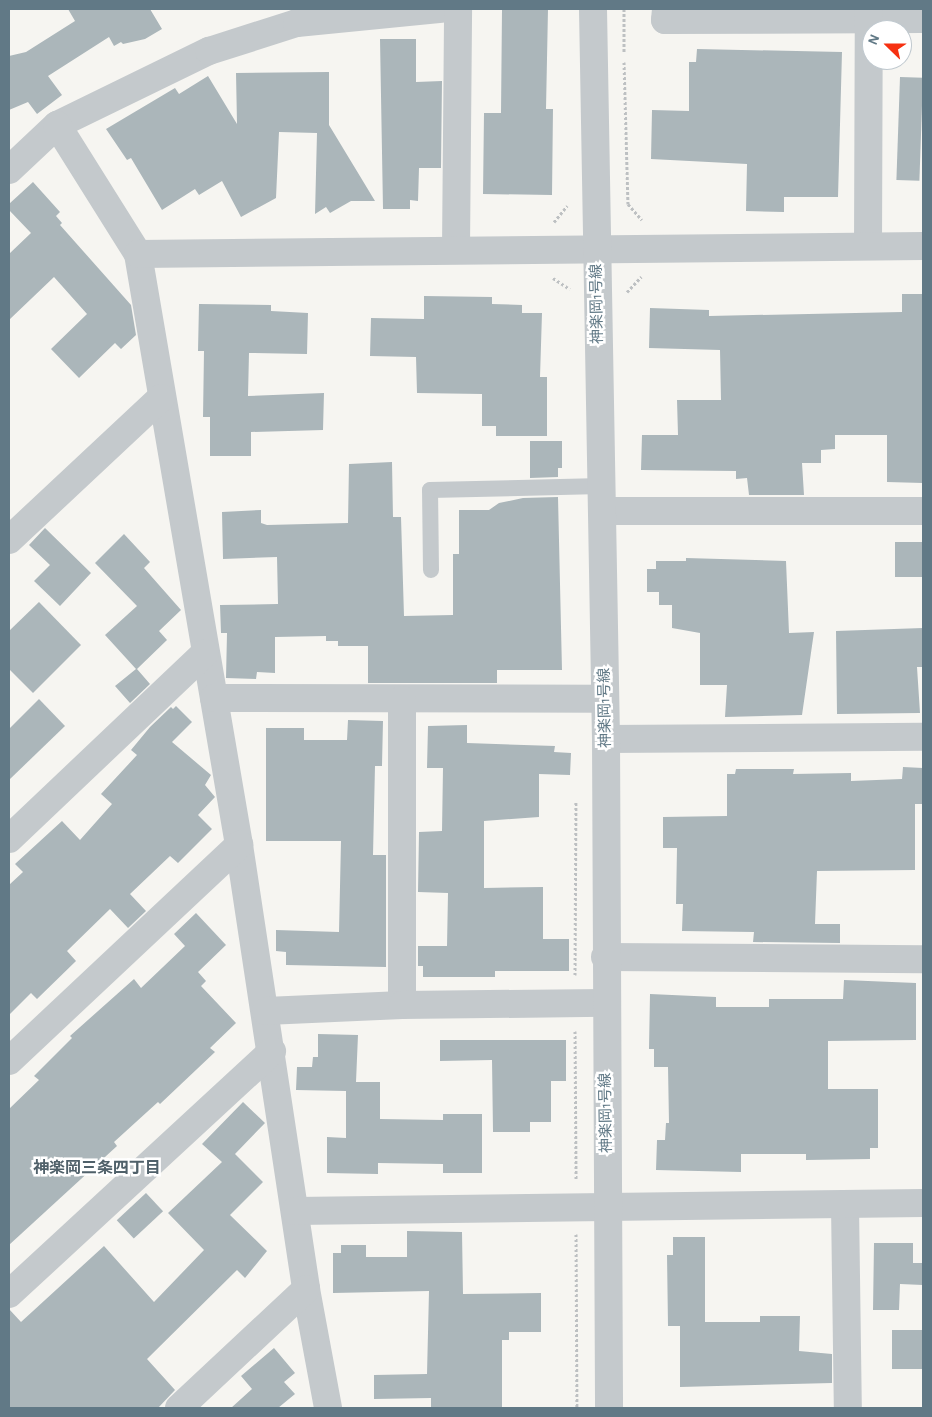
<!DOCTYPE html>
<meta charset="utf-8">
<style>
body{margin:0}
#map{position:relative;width:932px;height:1417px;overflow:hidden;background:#f6f5f1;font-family:"Alegreya Sans","Noto Sans JP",sans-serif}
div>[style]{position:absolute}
.building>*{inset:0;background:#abb6ba;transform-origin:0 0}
.path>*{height:3px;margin-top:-1.5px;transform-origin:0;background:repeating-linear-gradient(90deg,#bdc0c2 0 2.5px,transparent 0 5px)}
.service>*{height:16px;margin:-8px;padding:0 8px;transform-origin:8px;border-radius:8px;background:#c4c9cc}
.minor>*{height:28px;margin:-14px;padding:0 14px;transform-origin:14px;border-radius:14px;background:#c4c9cc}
.tertiary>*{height:28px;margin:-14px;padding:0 14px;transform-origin:14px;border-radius:14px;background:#c4c9cc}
span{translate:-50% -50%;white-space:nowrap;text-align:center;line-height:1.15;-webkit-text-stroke:5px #fff;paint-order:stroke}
.street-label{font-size:15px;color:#617986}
.neighbourhood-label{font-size:16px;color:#50616a;font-weight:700}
.frame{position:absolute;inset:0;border:10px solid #617986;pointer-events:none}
.north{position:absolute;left:862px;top:20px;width:50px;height:50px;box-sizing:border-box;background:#fff;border:1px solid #c0c9cf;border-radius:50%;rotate:292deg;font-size:14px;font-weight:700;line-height:20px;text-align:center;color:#617986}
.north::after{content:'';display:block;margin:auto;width:18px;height:22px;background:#f63111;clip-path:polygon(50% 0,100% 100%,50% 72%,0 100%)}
</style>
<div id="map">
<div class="building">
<i style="clip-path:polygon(68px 9px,150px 9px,162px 29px,145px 39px,123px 44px,121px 42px,114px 46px,109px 37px,48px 76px,62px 95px,37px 114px,28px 102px,9px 110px,9px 56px,26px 52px,75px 21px)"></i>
<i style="clip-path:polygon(502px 9px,548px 9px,546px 109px,553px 109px,552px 195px,483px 194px,484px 113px,501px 113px)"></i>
<i style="clip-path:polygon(380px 39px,416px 39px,416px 82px,442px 81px,441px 168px,419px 168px,418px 201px,410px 200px,410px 209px,383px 209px)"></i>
<i style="clip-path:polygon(697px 49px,842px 52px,838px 197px,784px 197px,784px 212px,746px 211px,747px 164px,651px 159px,652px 110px,689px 111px,689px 62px,696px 62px)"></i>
<i style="clip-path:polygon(329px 72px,329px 125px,375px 201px,351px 201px,330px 213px,326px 207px,315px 214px,317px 133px,279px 132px,276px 198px,241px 217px,222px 181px,199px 195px,195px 189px,162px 210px,131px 158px,127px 160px,106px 129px,175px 88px,179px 94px,208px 76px,237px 124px,236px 73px)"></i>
<i style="left:900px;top:77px;width:23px;height:103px;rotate:2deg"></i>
<i style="clip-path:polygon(33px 182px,60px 212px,56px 216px,62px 223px,60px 225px,131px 305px,136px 335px,121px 349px,115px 343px,79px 378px,51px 349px,87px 314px,54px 277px,9px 320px,9px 254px,31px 233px,9px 210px,9px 204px)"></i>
<i style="clip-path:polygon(902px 294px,923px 294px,923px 483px,887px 482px,887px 435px,835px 435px,835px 449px,821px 450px,821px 463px,802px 463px,804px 495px,749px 495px,747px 478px,736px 479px,736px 471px,641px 470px,642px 435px,678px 435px,677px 400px,721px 400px,720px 350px,649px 348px,650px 308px,709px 310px,709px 316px,902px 312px)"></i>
<i style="clip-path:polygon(424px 296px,492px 297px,492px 304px,522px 305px,522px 313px,542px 313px,540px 377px,547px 377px,547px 436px,496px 436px,496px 426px,482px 426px,482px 394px,417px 393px,416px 357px,370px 356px,371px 318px,424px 319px)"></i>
<i style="clip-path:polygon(199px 304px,271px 305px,271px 311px,308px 313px,307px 354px,249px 353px,248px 396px,324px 393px,323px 430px,251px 432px,251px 456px,210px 456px,210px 417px,203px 417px,204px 351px,198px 351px)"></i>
<i style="clip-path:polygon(530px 441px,562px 441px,562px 468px,558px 468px,558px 477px,530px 478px)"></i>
<i style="clip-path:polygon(392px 462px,393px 517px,401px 517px,404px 616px,453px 615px,453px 554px,459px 554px,459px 510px,489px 510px,499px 503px,523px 498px,558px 497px,562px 670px,497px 670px,497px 683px,368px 683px,368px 646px,338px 646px,338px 641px,326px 641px,326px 636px,275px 637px,275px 673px,257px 672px,256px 679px,226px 678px,227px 633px,221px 633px,220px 605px,278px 604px,277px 557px,223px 559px,222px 512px,261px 510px,261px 523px,267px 525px,348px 523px,349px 464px)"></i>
<i style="clip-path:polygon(45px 528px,91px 573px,60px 606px,34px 581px,50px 565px,29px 545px)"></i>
<i style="clip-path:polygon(124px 534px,150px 562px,144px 568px,181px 610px,159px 631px,167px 640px,137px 669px,150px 684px,130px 703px,115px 686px,136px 669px,105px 635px,137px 606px,95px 563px)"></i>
<i style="left:923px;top:542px;width:35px;height:28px;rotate:90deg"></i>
<i style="clip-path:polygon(686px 558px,786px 561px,789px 633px,814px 632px,802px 715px,725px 717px,727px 685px,700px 685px,700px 633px,672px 628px,672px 605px,659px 605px,659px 592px,647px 592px,647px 569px,656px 569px,656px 561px,686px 561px)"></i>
<i style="clip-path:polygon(39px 602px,81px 645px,33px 693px,9px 669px,9px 631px)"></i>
<i style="clip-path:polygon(923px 628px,923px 667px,917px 667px,920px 713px,837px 714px,836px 631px)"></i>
<i style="clip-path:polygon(39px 699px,65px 726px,9px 780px,9px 729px)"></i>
<i style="clip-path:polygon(176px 706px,192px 722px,172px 742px,211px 775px,205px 785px,215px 797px,198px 815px,212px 829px,178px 863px,170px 856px,130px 894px,146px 911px,128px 928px,110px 909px,67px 951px,76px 961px,37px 999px,31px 993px,9px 1015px,9px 885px,23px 872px,15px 864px,62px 821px,80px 840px,112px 804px,101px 794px,137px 755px,131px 750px,150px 727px,171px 707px,173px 709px)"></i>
<i style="clip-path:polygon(348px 720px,383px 721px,382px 766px,375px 766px,373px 855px,386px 855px,386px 967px,286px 965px,286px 952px,276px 951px,276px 930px,339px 932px,341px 841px,266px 841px,266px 728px,304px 728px,304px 740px,347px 740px)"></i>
<i style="clip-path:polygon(467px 725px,467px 743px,555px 746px,554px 752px,571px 753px,570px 775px,539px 774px,539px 817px,484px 821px,484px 888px,543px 887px,543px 939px,569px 939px,569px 971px,495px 971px,495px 977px,423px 977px,423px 966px,418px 966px,418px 946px,447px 946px,448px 893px,418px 892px,419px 832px,442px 831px,443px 768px,427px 768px,428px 726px)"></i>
<i style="clip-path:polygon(903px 767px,923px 768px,923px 804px,915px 804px,915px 870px,817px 871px,815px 924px,840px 924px,840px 943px,753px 942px,754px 932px,682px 931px,683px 904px,676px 904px,677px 848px,663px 848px,663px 817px,727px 816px,727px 774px,735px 774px,736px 769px,794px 769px,793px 774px,851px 773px,851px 781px,902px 779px)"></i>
<i style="clip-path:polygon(196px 913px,226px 945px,198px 972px,206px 981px,201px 986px,236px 1023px,210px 1048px,215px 1052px,160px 1104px,158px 1102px,114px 1142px,117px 1146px,9px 1245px,9px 1109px,39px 1080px,34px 1076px,72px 1038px,70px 1036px,134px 979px,141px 988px,185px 946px,174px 934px)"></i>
<i style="clip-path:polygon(844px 980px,916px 983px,916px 1040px,828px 1041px,828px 1089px,878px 1089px,878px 1148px,870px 1148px,870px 1159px,806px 1160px,806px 1154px,741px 1154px,741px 1172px,656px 1170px,657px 1140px,665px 1140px,666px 1123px,669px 1123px,668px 1067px,654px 1067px,654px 1049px,649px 1049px,650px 994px,716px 997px,716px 1007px,769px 1007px,769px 999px,843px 999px)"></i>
<i style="clip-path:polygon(318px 1034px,358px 1035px,356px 1082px,380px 1082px,380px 1119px,443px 1120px,443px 1114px,482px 1114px,482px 1173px,443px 1173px,443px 1164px,378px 1163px,378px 1174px,327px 1173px,327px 1137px,346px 1138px,346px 1091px,296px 1090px,297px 1067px,312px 1067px,313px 1057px,318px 1057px)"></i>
<i style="clip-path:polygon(440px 1040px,566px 1040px,566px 1081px,551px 1081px,551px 1122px,530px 1122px,530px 1132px,493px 1132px,492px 1060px,440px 1061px)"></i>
<i style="clip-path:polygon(243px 1102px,265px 1123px,235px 1154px,263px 1182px,230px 1215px,267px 1251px,245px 1278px,237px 1270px,147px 1359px,175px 1390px,158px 1408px,9px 1408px,9px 1309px,21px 1322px,104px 1246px,154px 1302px,204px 1250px,168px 1213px,222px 1162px,202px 1144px)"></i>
<i style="left:146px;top:1193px;width:25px;height:40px;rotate:47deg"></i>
<i style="clip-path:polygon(407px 1231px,462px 1232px,463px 1294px,541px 1293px,541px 1332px,509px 1332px,509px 1340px,502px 1340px,502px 1408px,431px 1408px,431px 1398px,374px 1399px,374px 1375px,427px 1374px,429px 1291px,333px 1293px,333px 1253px,341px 1253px,341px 1245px,366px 1245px,366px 1257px,407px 1257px)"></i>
<i style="clip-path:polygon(673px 1237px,705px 1237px,705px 1322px,760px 1322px,760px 1316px,800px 1316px,799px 1351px,832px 1354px,832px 1383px,680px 1387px,680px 1326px,668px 1326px,667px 1255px,673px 1255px)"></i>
<i style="clip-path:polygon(874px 1243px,913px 1243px,913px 1263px,923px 1263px,923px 1285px,900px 1284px,899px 1310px,873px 1310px)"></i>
<i style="left:892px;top:1330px;width:31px;height:39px"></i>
<i style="clip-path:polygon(274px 1348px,295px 1373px,284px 1382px,295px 1394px,278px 1408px,231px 1408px,252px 1389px,241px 1376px)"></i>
</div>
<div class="path">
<i style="left:624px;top:9px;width:44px;rotate:90deg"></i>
<i style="left:624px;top:62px;width:142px;rotate:88.4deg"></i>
<i style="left:628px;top:204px;width:21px;rotate:49deg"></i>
<i style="left:554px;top:222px;width:21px;rotate:-51deg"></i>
<i style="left:553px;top:278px;width:20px;rotate:33deg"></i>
<i style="left:627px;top:292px;width:21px;rotate:-47deg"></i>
<i style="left:575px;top:975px;width:174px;rotate:-89.7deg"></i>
<i style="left:575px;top:1031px;width:149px;rotate:89.6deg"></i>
<i style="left:576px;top:1234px;width:174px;rotate:89.7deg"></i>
</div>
<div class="service">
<i style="left:431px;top:570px;width:80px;rotate:-90.7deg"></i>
<i style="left:430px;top:490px;width:172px;rotate:-1.3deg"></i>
</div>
<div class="minor">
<i style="left:666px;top:9px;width:11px;rotate:95deg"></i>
<i style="left:665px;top:20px;width:258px;rotate:-0.2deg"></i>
<i style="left:57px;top:125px;width:169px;rotate:-26deg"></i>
<i style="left:209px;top:51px;width:92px;rotate:-17.7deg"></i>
<i style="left:297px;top:23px;width:145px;rotate:-5.6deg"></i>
<i style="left:9px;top:170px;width:66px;rotate:-43.2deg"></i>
<i style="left:57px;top:125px;width:152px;rotate:57.9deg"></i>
<i style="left:138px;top:254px;width:600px;rotate:80.3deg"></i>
<i style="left:239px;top:845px;width:449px;rotate:81.4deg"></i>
<i style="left:306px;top:1289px;width:121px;rotate:79.5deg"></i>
<i style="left:868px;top:246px;width:237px;rotate:-89.8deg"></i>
<i style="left:456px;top:249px;width:240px;rotate:-89.5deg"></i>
<i style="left:138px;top:254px;width:785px;rotate:-0.58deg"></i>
<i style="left:603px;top:511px;width:320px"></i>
<i style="left:9px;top:540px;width:208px;rotate:-43.1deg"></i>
<i style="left:214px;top:698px;width:390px;rotate:0.1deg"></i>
<i style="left:606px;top:739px;width:317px;rotate:-0.4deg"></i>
<i style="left:9px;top:839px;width:270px;rotate:-43.5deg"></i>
<i style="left:605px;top:957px;width:318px;rotate:0.4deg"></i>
<i style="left:402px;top:1005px;width:305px;rotate:-90deg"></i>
<i style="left:266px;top:1011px;width:136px;rotate:-2.5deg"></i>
<i style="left:402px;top:1005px;width:203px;rotate:-0.6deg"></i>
<i style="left:9px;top:1061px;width:316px;rotate:-43.2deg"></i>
<i style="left:845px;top:1205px;width:203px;rotate:89.2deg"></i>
<i style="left:295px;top:1211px;width:628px;rotate:-0.73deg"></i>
<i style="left:9px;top:1294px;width:358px;rotate:-42.7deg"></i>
<i style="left:179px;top:1408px;width:174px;rotate:-43.1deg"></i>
</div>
<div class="tertiary">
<i style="left:593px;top:9px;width:730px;rotate:88.98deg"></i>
<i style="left:606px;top:739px;width:669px;rotate:89.74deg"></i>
</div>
<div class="street-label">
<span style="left:597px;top:304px;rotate:-91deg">神楽岡1号線</span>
<span style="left:605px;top:708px;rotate:-91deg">神楽岡1号線</span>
<span style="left:606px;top:1113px;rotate:-91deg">神楽岡1号線</span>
</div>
<div class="neighbourhood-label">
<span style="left:97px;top:1168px">神楽岡三条四丁目</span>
</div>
<div class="frame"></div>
<div class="north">N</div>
</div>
